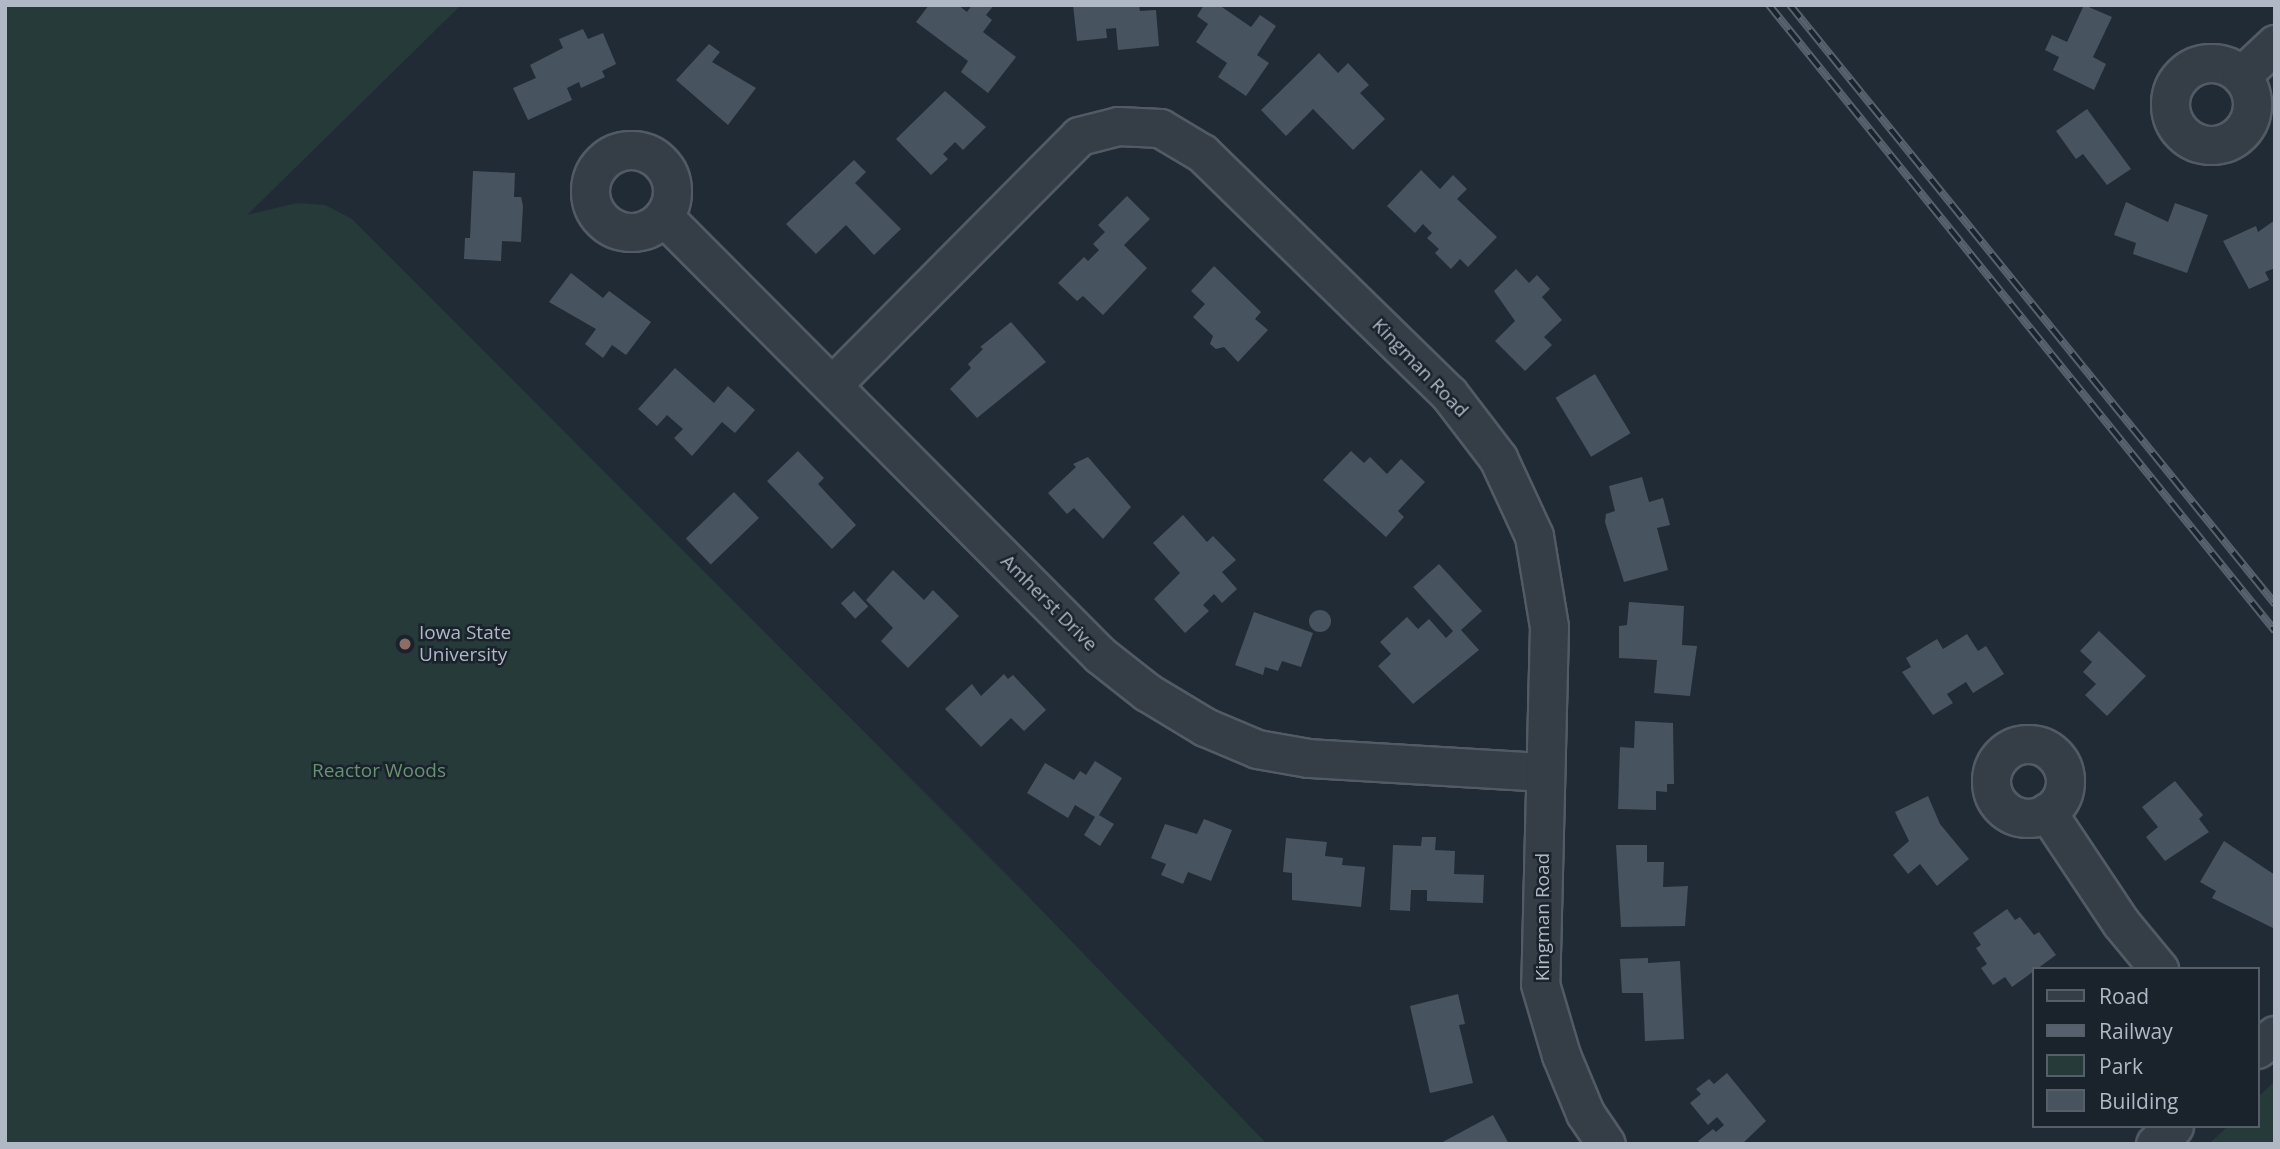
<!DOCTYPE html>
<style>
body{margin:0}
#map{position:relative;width:2280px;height:1149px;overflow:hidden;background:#212b36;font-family:"Open Sans",sans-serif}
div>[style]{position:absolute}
.green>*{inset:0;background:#263a3a}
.building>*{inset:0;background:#485360;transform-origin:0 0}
.round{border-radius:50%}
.roads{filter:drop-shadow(2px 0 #525b65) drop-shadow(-2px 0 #525b65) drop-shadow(0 2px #525b65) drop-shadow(0 -2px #525b65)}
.minor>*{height:37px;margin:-18.5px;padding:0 18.5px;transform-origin:18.5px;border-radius:18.5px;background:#353d47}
.minor>.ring{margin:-18.5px;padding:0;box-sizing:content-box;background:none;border:37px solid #353d47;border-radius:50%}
.rail>*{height:8px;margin-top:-4px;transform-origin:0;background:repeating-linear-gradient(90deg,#1a222c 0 16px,#57616e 0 32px);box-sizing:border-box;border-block:2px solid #57616e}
.dots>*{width:19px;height:19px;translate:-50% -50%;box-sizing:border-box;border:4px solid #1a222c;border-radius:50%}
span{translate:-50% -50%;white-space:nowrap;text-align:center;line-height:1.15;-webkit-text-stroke:5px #1a222c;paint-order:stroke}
.street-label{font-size:19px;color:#afb8c4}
.poi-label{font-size:19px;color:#afb8c4}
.left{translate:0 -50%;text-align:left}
.park-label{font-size:19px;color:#689370}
.frame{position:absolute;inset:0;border:7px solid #afb8c4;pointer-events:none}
.legend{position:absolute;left:2032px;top:967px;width:228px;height:161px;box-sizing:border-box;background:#1a222c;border:2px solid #565e69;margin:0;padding:9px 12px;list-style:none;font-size:21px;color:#afb8c4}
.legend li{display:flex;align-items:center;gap:14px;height:35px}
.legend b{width:35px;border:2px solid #565e69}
</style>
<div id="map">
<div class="green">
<i style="clip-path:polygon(5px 5px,461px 5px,247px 215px,297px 203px,325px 205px,352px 219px,1024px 892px,1267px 1144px,5px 1144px)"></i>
<i style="clip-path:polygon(2275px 1081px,2275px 1144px,2209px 1144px,2228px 1126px,2257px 1126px,2257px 1098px)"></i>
</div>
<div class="building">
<i style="clip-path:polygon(929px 5px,958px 5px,967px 12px,972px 5px,994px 5px,986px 15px,992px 20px,983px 32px,1016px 57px,988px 93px,961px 72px,968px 61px,916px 22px)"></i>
<i style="clip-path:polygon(1073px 5px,1139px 5px,1140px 11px,1156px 10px,1159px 46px,1118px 50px,1116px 28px,1106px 29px,1107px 38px,1077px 41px)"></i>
<i style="clip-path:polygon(1204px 5px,1219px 5px,1251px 27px,1260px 15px,1276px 26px,1257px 55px,1269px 63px,1246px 96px,1218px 77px,1227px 63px,1196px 42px,1208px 24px,1197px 16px)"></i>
<i style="clip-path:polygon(2084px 5px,2112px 17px,2093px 57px,2106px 64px,2094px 90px,2053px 70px,2059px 57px,2045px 50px,2052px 35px,2067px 42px)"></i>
<i style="clip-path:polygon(583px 29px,588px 39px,603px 33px,616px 64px,602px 71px,605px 77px,581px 88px,579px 82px,567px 88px,572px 100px,528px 120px,513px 88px,536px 78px,530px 65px,563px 48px,559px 39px)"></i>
<i style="clip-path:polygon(709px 44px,720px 52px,712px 62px,756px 88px,728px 125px,676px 80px)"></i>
<i style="clip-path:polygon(1319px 53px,1338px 73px,1348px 63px,1369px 85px,1360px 93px,1385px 119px,1353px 150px,1313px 109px,1286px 136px,1261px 110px)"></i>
<i style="clip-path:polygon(945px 91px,986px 127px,963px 150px,955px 142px,943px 154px,948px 159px,931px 175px,896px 139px)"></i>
<i style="clip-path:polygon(2087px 109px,2131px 169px,2107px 185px,2083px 154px,2076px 159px,2056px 131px)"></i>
<i style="clip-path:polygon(854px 160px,866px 172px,855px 183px,901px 229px,874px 255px,846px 225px,816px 254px,786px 224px)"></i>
<i style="clip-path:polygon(1421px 170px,1440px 189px,1453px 175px,1467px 189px,1457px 199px,1497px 237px,1468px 267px,1460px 259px,1451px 269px,1435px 253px,1439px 249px,1427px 238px,1432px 233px,1423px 224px,1415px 233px,1387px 206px)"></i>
<i style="clip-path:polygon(473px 171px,515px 173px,514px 197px,521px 197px,523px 206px,521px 242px,502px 241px,501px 261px,464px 259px,465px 238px,470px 238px)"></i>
<i style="clip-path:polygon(1127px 196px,1150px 219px,1124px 245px,1147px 268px,1103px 315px,1083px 296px,1077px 301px,1058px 283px,1084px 257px,1088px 261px,1099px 250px,1093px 244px,1105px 232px,1098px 225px)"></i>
<i style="clip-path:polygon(2126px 202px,2168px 222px,2175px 203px,2208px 215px,2187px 273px,2133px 254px,2136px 243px,2114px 235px)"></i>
<i style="clip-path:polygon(2275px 220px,2275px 268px,2265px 272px,2269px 280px,2249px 289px,2223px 241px,2256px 226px,2258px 232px)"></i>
<i style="clip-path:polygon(1214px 266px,1261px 312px,1255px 319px,1268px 330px,1238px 362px,1224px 347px,1216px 349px,1210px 344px,1213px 336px,1193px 317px,1205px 304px,1191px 291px)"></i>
<i style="clip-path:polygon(1516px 269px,1529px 283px,1537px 275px,1550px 289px,1542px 297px,1562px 320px,1544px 337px,1552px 345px,1525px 371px,1495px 341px,1515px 321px,1494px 291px)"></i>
<i style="clip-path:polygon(571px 273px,603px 298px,609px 291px,651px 322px,626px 355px,612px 345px,603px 358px,585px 344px,596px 329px,549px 302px)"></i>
<i style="clip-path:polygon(1011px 322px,1046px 362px,977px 418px,950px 389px,971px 368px,968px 364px,983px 349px,980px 347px)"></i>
<i style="clip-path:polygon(675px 368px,714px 403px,728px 386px,755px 410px,735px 433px,722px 422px,692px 456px,674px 438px,683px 429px,667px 415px,657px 426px,638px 409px)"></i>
<i style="left:1595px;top:374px;width:69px;height:46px;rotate:59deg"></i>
<i style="clip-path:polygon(798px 451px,824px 478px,818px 484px,856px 525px,832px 549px,767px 481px)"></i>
<i style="clip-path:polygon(1351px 451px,1364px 463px,1370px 457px,1387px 474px,1401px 459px,1425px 482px,1398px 511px,1404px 517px,1386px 537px,1323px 480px)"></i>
<i style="clip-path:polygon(1088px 457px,1131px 507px,1103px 539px,1074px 508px,1067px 514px,1048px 493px,1076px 467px,1073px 464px)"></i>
<i style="clip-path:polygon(1642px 477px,1649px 502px,1663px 498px,1670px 525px,1657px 528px,1668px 570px,1624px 582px,1605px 522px,1606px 514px,1615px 511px,1609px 486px)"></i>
<i style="left:734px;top:492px;width:36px;height:67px;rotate:46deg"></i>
<i style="clip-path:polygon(1183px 515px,1207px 542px,1213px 536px,1236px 560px,1222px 572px,1237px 589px,1222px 603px,1214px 594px,1203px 605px,1209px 611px,1185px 633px,1154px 599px,1180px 573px,1153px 543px)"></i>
<i style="clip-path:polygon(1439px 564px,1482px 611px,1461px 630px,1479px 650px,1413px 704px,1378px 666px,1391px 654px,1380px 642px,1407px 617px,1418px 629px,1429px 619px,1446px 638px,1453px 631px,1413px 587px)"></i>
<i style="clip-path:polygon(893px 570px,924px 600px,933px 590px,959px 616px,908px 668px,881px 641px,893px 628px,866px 600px)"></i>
<i style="left:854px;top:591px;width:21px;height:18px;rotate:47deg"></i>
<i style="clip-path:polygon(1629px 602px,1684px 606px,1682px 645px,1697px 646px,1690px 696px,1654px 693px,1657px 660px,1619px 658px,1619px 626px,1627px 625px)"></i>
<i class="round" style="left:1309px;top:610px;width:22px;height:22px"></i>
<i style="clip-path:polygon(1254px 612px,1313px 633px,1301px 667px,1282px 661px,1278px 671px,1265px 667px,1263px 675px,1235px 665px)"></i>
<i style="clip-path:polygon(2099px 631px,2146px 676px,2107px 716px,2085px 695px,2096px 684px,2083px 672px,2092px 662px,2080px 651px)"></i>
<i style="clip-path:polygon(1967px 634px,1978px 651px,1986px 646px,2004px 674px,1973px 693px,1966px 682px,1947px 694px,1953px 703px,1933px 715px,1902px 672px,1911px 667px,1906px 658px,1937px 639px,1943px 649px)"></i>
<i style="clip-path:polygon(1004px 674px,1008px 679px,1013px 675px,1046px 710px,1024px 731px,1011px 718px,981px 747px,945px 709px,972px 684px,981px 696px)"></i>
<i style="clip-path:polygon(1635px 721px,1673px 723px,1674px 784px,1667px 784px,1667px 792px,1656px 791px,1656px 810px,1618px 809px,1620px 747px,1634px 748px)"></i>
<i style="clip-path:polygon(1095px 761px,1122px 778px,1099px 815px,1114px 824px,1100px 846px,1084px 835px,1095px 817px,1075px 805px,1068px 818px,1027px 793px,1045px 763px,1074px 780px,1080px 771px,1086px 775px)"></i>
<i style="clip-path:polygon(2175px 781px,2203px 815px,2199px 819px,2209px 832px,2165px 861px,2146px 837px,2158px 827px,2142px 807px)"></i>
<i style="clip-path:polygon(1928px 796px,1940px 824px,1969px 859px,1937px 886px,1920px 864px,1908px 874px,1893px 855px,1909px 841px,1895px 812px)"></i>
<i style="clip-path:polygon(1204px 819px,1232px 830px,1211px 881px,1188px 872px,1183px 884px,1161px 875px,1166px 864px,1151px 858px,1165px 824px,1197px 834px)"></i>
<i style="clip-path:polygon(1422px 837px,1436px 837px,1435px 850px,1455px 851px,1454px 874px,1484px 875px,1483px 903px,1427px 901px,1427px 890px,1411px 890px,1410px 911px,1390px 910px,1393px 845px,1421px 846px)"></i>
<i style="clip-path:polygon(1286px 838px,1327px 842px,1325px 856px,1343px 858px,1342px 865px,1365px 867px,1361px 907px,1292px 900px,1292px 873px,1283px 872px)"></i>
<i style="clip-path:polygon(2224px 841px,2275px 875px,2275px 929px,2212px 898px,2216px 891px,2200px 882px)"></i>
<i style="clip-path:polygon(1616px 845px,1647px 845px,1647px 862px,1664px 862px,1663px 887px,1688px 886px,1685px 926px,1621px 927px)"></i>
<i style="clip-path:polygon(2007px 909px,2015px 920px,2020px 917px,2034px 935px,2039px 932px,2056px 955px,2012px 987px,2005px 977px,1993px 985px,1981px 968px,1987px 964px,1976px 948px,1981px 945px,1973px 933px)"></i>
<i style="clip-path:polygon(1648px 958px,1648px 963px,1680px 961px,1684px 1039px,1645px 1041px,1643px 993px,1622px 993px,1620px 959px)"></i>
<i style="clip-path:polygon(1458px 994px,1465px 1024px,1459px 1025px,1473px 1083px,1430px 1093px,1410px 1006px)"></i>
<i style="clip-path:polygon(1727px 1073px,1766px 1121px,1742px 1144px,1701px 1144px,1698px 1141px,1713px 1129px,1716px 1132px,1724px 1125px,1717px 1117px,1708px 1125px,1690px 1103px,1701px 1094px,1696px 1089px,1709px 1079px,1714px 1084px)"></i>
<i style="clip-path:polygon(1493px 1115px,1509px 1144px,1439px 1144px)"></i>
</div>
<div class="roads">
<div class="minor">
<i class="ring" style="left:2170px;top:63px;width:45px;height:45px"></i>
<i style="left:2241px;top:76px;width:47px;rotate:-43.3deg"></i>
<i class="ring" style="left:590px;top:150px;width:45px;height:45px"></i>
<i style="left:664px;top:217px;width:618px;rotate:45.13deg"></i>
<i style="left:1100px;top:655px;width:60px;rotate:38.2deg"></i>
<i style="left:1147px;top:692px;width:68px;rotate:31.1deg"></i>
<i style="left:1205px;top:727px;width:56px;rotate:22.9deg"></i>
<i style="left:1257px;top:749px;width:52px;rotate:10deg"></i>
<i style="left:1308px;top:758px;width:236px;rotate:3.4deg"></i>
<i style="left:833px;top:384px;width:349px;rotate:-45.2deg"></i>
<i style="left:1079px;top:136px;width:40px;rotate:-14.4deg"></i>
<i style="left:1118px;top:126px;width:42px;rotate:2.7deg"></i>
<i style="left:1160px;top:128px;width:49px;rotate:30.8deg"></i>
<i style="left:1202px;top:153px;width:345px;rotate:44.3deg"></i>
<i style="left:1449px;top:394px;width:81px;rotate:52.6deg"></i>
<i style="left:1498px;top:458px;width:86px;rotate:65.2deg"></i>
<i style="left:1534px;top:536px;width:92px;rotate:80.6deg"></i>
<i style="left:1549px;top:627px;width:357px;rotate:91.4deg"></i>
<i style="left:1540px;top:984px;width:74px;rotate:73.5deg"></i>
<i style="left:1561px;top:1055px;width:63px;rotate:67.5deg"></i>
<i style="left:1585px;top:1113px;width:37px;rotate:56deg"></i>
<i class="ring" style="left:1991px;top:744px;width:37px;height:37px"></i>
<i style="left:2047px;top:812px;width:133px;rotate:56.3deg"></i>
<i style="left:2121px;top:923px;width:60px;rotate:50.4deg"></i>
<i style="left:2257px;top:1049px;width:23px;rotate:-38deg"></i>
<i style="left:2155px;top:1144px;width:26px;rotate:-43deg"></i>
</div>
</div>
<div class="rail">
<i style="left:1769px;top:5px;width:805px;rotate:51.05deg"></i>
<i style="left:1790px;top:5px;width:771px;rotate:51deg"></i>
</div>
<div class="dots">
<i style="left:405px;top:644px;background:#8d6e63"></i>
</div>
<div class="street-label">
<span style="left:1420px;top:368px;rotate:46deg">Kingman Road</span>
<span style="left:1049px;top:603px;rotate:45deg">Amherst Drive</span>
<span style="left:1543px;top:917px;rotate:-90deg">Kingman Road</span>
</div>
<div class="poi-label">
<span class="left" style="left:419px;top:644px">Iowa State<br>University</span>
</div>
<div class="park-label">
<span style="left:379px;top:771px">Reactor Woods</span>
</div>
<div class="frame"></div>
<ul class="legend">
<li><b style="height:9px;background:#353d47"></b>Road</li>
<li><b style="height:9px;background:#57616e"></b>Railway</li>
<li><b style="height:19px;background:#263a3a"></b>Park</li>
<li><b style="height:19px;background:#485360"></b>Building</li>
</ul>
</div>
